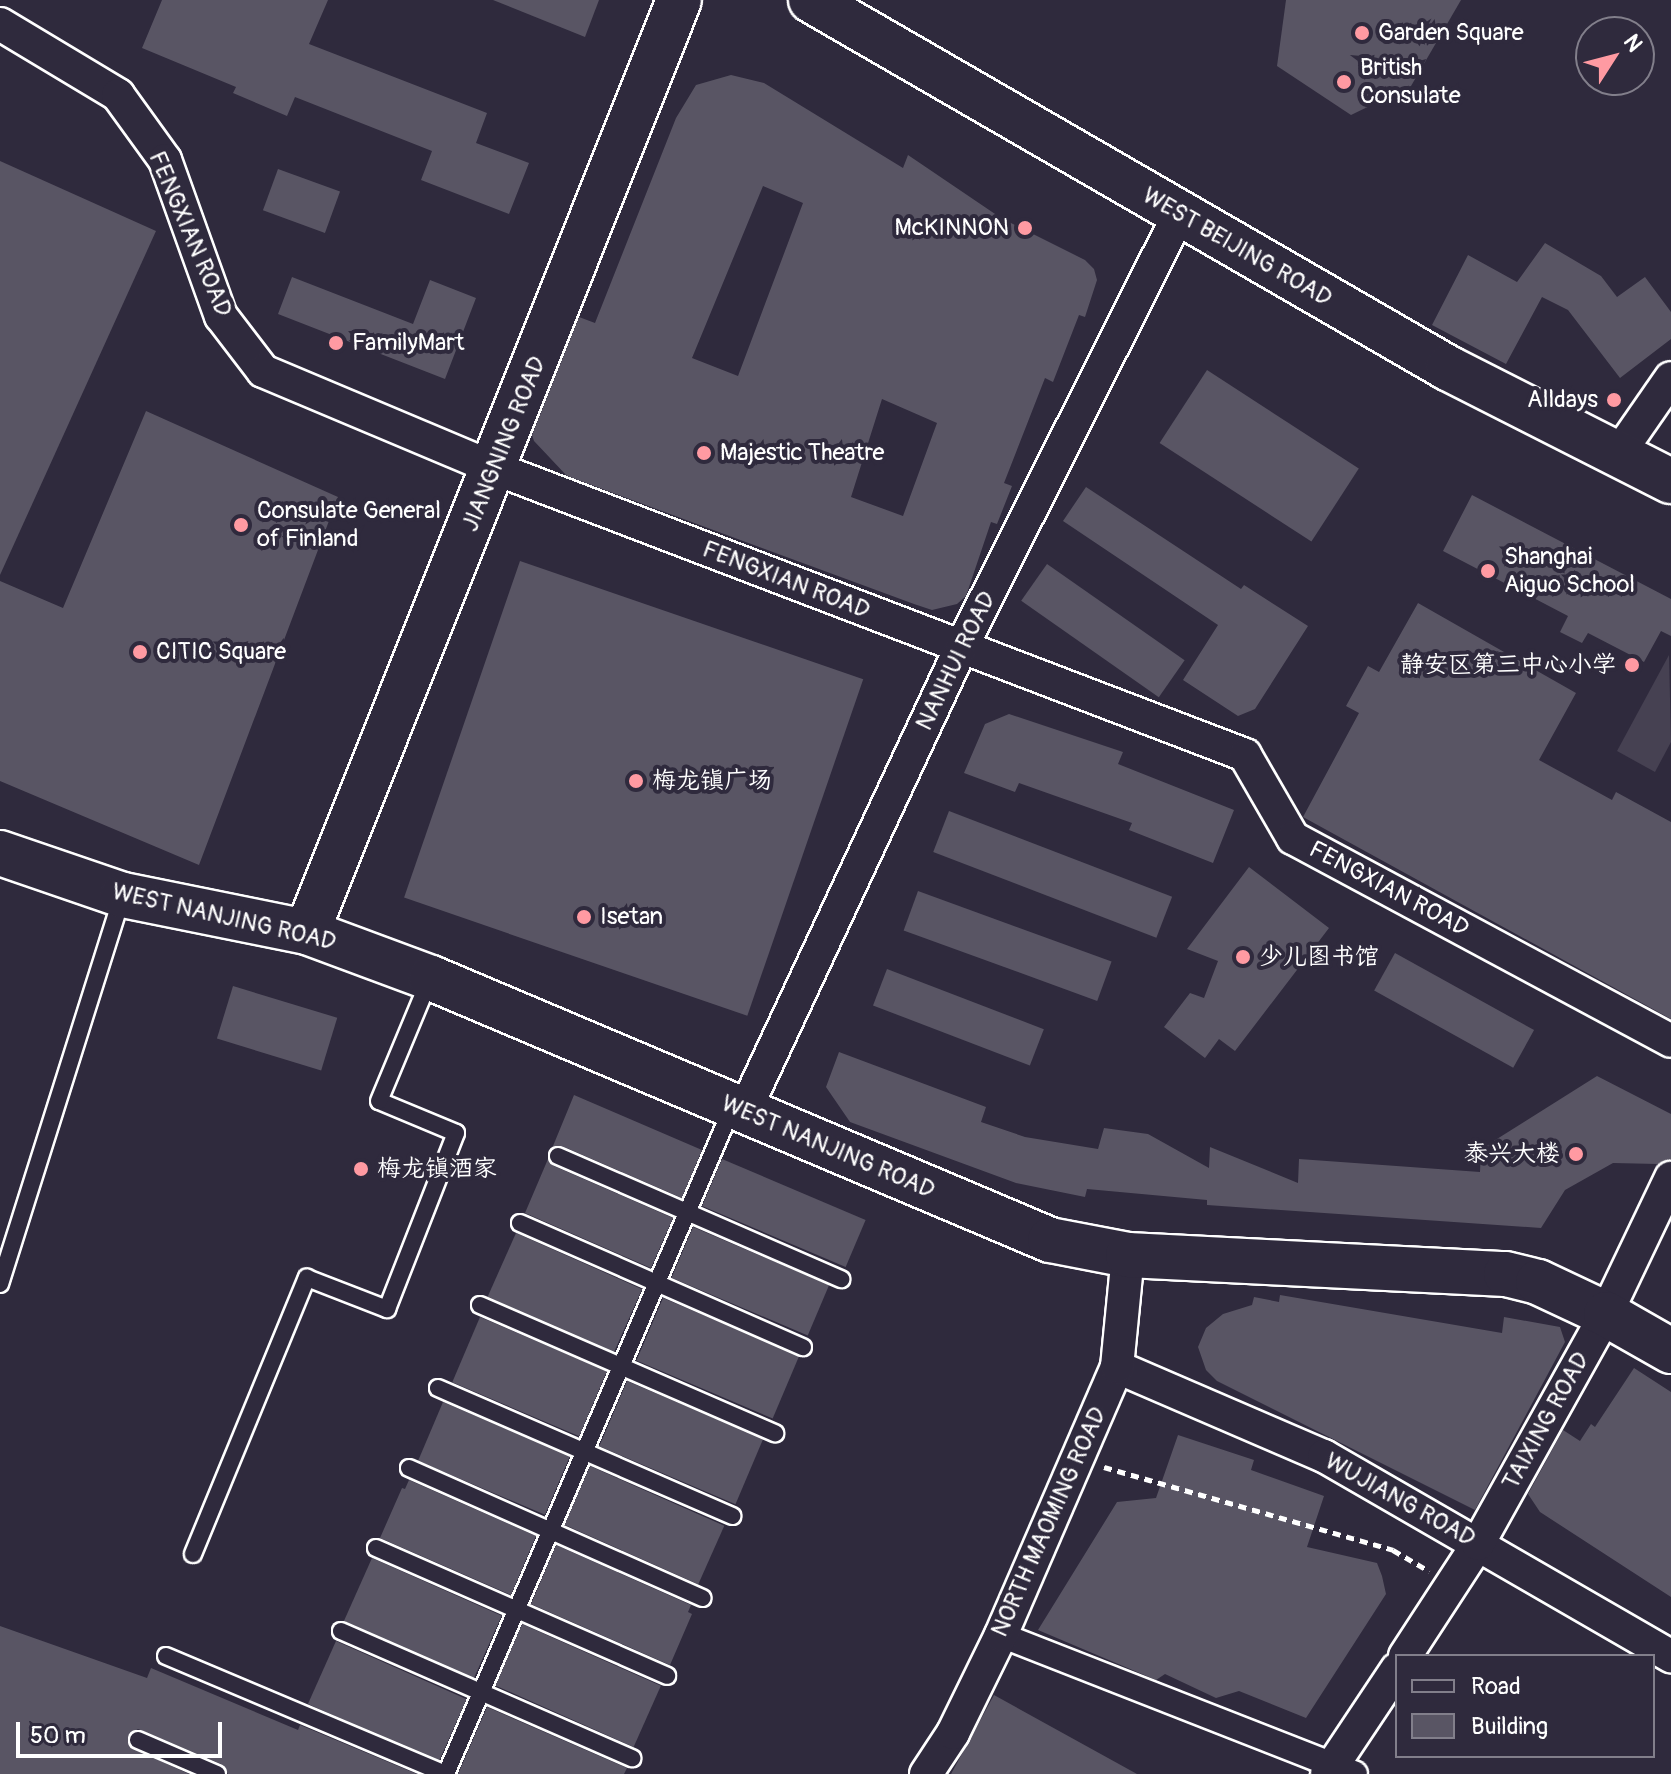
<!DOCTYPE html>
<meta charset="utf-8">
<style>
body{margin:0}
#map{position:relative;width:1671px;height:1774px;overflow:hidden;background:#2f2a3d;font-family:Pangolin,"LXGW WenKai TC",sans-serif}
div>[style]{position:absolute}
.green>*{inset:0;background:#464152}
.building>*{inset:0;background:#595564;transform-origin:0 0}
.path>*{height:5px;margin-top:-2.5px;transform-origin:0;background:repeating-linear-gradient(90deg,#fff 0 8px,transparent 0 14px)}
.roads{filter:drop-shadow(2px 0 #fff) drop-shadow(-2px 0 #fff) drop-shadow(0 2px #fff) drop-shadow(0 -2px #fff)}
.service>*{height:16px;margin:-8px;padding:0 8px;transform-origin:8px;border-radius:8px;background:#2f2a3d}
.pedestrian>*{height:24px;margin:-12px;padding:0 12px;transform-origin:12px;border-radius:12px;background:#2f2a3d}
.minor>*{height:32px;margin:-16px;padding:0 16px;transform-origin:16px;border-radius:16px;background:#2f2a3d}
.secondary>*{height:44px;margin:-22px;padding:0 22px;transform-origin:22px;border-radius:22px;background:#2f2a3d}
.dots>*{width:22px;height:22px;translate:-50% -50%;box-sizing:border-box;border:4px solid #2f2a3d;border-radius:50%}
span{translate:-50% -50%;white-space:nowrap;text-align:center;line-height:1.15;-webkit-text-stroke:8px #2f2a3d;paint-order:stroke}
.poi-label{font-size:24px;color:#fff}
.left{translate:0 -50%;text-align:left}
.right{translate:-100% -50%;text-align:right}
.street-label{font-size:24px;color:#fff}
.legend{position:absolute;left:1395px;top:1654px;width:260px;height:104px;box-sizing:border-box;background:#2f2a3d;border:2px solid #827f8b;margin:0;padding:10px 14px;list-style:none;font-size:24px;color:#fff}
.legend li{display:flex;align-items:center;gap:16px;height:40px}
.legend b{width:40px;border:2px solid #827f8b}
.north{position:absolute;left:1575px;top:16px;width:80px;height:80px;box-sizing:border-box;background:#2f2a3d;border:2px solid #827f8b;border-radius:50%;rotate:54deg;font-size:22px;font-weight:700;line-height:32px;text-align:center;color:#fff}
.north::after{content:'';display:block;margin:auto;width:28px;height:36px;background:#ff9aa2;clip-path:polygon(50% 0,100% 100%,50% 72%,0 100%)}
.scale{position:absolute;left:16px;top:1722px;width:206px;height:36px;box-sizing:border-box;border:4px solid #fff;border-top:0;padding-left:10px;font-size:24px;line-height:28px;white-space:nowrap;color:#fff;-webkit-text-stroke:6px #2f2a3d;paint-order:stroke}
</style>
<div id="map">
<div class="green">
<i style="clip-path:polygon(1669px 655px,1671px 742px,1655px 772px,1617px 751px)"></i>
</div>
<div class="building">
<i style="clip-path:polygon(162px 0,328px 0,309px 44px,487px 113px,476px 143px,529px 163px,509px 214px,421px 180px,432px 151px,295px 97px,287px 116px,233px 93px,236px 87px,142px 48px)"></i>
<i style="clip-path:polygon(493px 0,599px 0,585px 37px)"></i>
<i style="clip-path:polygon(1286px 0,1461px 0,1411px 86px,1351px 115px,1277px 66px)"></i>
<i style="clip-path:polygon(evenodd,731px 75px,764px 83px,903px 168px,908px 155px,1001px 218px,1085px 260px,1094px 269px,1097px 280px,1085px 317px,1079px 315px,1053px 382px,1045px 378px,1004px 483px,1012px 486px,997px 524px,991px 522px,966px 596px,957px 604px,932px 610px,914px 604px,567px 476px,534px 441px,532px 435px,579px 317px,595px 323px,676px 118px,696px 85px,731px 75px,763px 186px,803px 203px,738px 376px,692px 358px,763px 186px,731px 75px,882px 399px,937px 423px,903px 516px,851px 497px,882px 399px)"></i>
<i style="clip-path:polygon(0 161px,156px 231px,0 575px)"></i>
<i style="left:278px;top:169px;width:66px;height:44px;rotate:20deg"></i>
<i style="clip-path:polygon(1545px 243px,1601px 276px,1617px 297px,1645px 277px,1671px 312px,1671px 339px,1620px 378px,1568px 310px,1542px 297px,1506px 364px,1432px 325px,1468px 255px,1517px 282px)"></i>
<i style="clip-path:polygon(292px 277px,413px 324px,430px 280px,476px 298px,445px 379px,278px 314px)"></i>
<i style="left:1207px;top:370px;width:181px;height:87px;rotate:33deg"></i>
<i style="clip-path:polygon(146px 411px,338px 497px,199px 865px,0 781px,0 581px,63px 608px)"></i>
<i style="clip-path:polygon(1086px 487px,1241px 589px,1244px 585px,1308px 626px,1255px 709px,1238px 716px,1183px 680px,1218px 625px,1063px 521px)"></i>
<i style="clip-path:polygon(1472px 495px,1671px 599px,1671px 636px,1661px 631px,1644px 662px,1588px 633px,1582px 643px,1560px 632px,1568px 616px,1443px 551px)"></i>
<i style="left:520px;top:561px;width:363px;height:356px;rotate:19deg"></i>
<i style="left:1047px;top:564px;width:168px;height:45px;rotate:35deg"></i>
<i style="clip-path:polygon(1418px 603px,1576px 693px,1539px 760px,1612px 800px,1616px 792px,1671px 822px,1671px 1019px,1303px 817px,1359px 713px,1346px 706px,1368px 666px,1379px 672px)"></i>
<i style="clip-path:polygon(1009px 714px,1123px 752px,1118px 764px,1234px 810px,1213px 863px,1129px 830px,1132px 823px,1019px 783px,1015px 792px,964px 773px,985px 724px)"></i>
<i style="left:949px;top:811px;width:239px;height:44px;rotate:21deg"></i>
<i style="clip-path:polygon(1249px 867px,1329px 928px,1235px 1051px,1219px 1039px,1205px 1058px,1164px 1027px,1190px 993px,1204px 998px,1218px 961px,1187px 949px)"></i>
<i style="left:918px;top:891px;width:206px;height:42px;rotate:20deg"></i>
<i style="left:1395px;top:953px;width:159px;height:43px;rotate:29deg"></i>
<i style="left:887px;top:969px;width:168px;height:39px;rotate:21deg"></i>
<i style="left:233px;top:986px;width:109px;height:55px;rotate:17deg"></i>
<i style="clip-path:polygon(839px 1052px,986px 1107px,981px 1122px,1025px 1137px,1098px 1149px,1104px 1128px,1148px 1134px,1209px 1168px,1210px 1147px,1298px 1183px,1299px 1159px,1480px 1172px,1481px 1149px,1597px 1076px,1671px 1114px,1671px 1159px,1658px 1164px,1613px 1163px,1565px 1190px,1541px 1228px,1207px 1205px,1207px 1200px,1087px 1189px,1085px 1197px,1016px 1183px,850px 1122px,826px 1087px)"></i>
<i style="clip-path:polygon(574px 1095px,702px 1150px,682px 1198px,562px 1146px,553px 1146px)"></i>
<i style="clip-path:polygon(548px 1159px,554px 1166px,673px 1218px,651px 1268px,525px 1213px)"></i>
<i style="left:722px;top:1159px;width:156px;height:51px;rotate:23deg"></i>
<i style="left:693px;top:1227px;width:148px;height:55px;rotate:23deg"></i>
<i style="left:516px;top:1233px;width:138px;height:70px;rotate:24deg"></i>
<i style="clip-path:polygon(1280px 1295px,1502px 1333px,1504px 1317px,1560px 1327px,1565px 1342px,1475px 1510px,1217px 1381px,1206px 1370px,1198px 1347px,1206px 1328px,1223px 1314px,1252px 1305px,1254px 1297px,1279px 1302px)"></i>
<i style="left:663px;top:1298px;width:148px;height:68px;rotate:23deg"></i>
<i style="left:480px;top:1317px;width:138px;height:71px;rotate:23deg"></i>
<i style="clip-path:polygon(1634px 1368px,1671px 1392px,1671px 1597px,1540px 1512px,1528px 1494px,1563px 1430px,1580px 1441px,1591px 1424px,1595px 1427px)"></i>
<i style="left:627px;top:1381px;width:148px;height:71px;rotate:23deg"></i>
<i style="left:443px;top:1402px;width:138px;height:64px;rotate:23deg"></i>
<i style="clip-path:polygon(1178px 1435px,1254px 1460px,1251px 1470px,1324px 1496px,1307px 1547px,1377px 1563px,1382px 1576px,1386px 1594px,1306px 1718px,1239px 1691px,1216px 1698px,1165px 1674px,1156px 1680px,1038px 1630px,1117px 1502px,1156px 1498px)"></i>
<i style="left:590px;top:1466px;width:147px;height:64px;rotate:24deg"></i>
<i style="clip-path:polygon(409px 1480px,536px 1536px,511px 1595px,380px 1538px,402px 1488px,405px 1489px)"></i>
<i style="clip-path:polygon(556px 1545px,691px 1605px,688px 1612px,692px 1614px,670px 1665px,531px 1604px)"></i>
<i style="left:372px;top:1558px;width:142px;height:69px;rotate:24deg"></i>
<i style="left:522px;top:1624px;width:152px;height:67px;rotate:24deg"></i>
<i style="clip-path:polygon(0 1626px,147px 1678px,151px 1668px,298px 1730px,300px 1725px,417px 1774px,228px 1774px,221px 1764px,138px 1729px,128px 1736px,130px 1747px,189px 1774px,0 1774px)"></i>
<i style="left:336px;top:1641px;width:143px;height:69px;rotate:24deg"></i>
<i style="clip-path:polygon(994px 1695px,1137px 1774px,951px 1774px)"></i>
<i style="clip-path:polygon(487px 1707px,627px 1768px,624px 1774px,458px 1774px)"></i>
</div>
<div class="path">
<i style="left:1104px;top:1467px;width:301px;rotate:16deg"></i>
<i style="left:1393px;top:1550px;width:42px;rotate:30.3deg"></i>
</div>
<div class="roads">
<div class="service">
<i style="left:558px;top:1156px;width:309px;rotate:23.5deg"></i>
<i style="left:520px;top:1223px;width:309px;rotate:23.7deg"></i>
<i style="left:0;top:1284px;width:406px;rotate:-72.5deg"></i>
<i style="left:480px;top:1305px;width:322px;rotate:23.5deg"></i>
<i style="left:438px;top:1388px;width:321px;rotate:23.5deg"></i>
<i style="left:409px;top:1468px;width:321px;rotate:23.9deg"></i>
<i style="left:376px;top:1548px;width:318px;rotate:23.7deg"></i>
<i style="left:193px;top:1554px;width:299px;rotate:-67.6deg"></i>
<i style="left:307px;top:1278px;width:86px;rotate:21.2deg"></i>
<i style="left:387px;top:1309px;width:189px;rotate:-68.6deg"></i>
<i style="left:456px;top:1133px;width:83px;rotate:-157.4deg"></i>
<i style="left:379px;top:1101px;width:130px;rotate:-67.4deg"></i>
<i style="left:341px;top:1631px;width:318px;rotate:23.6deg"></i>
<i style="left:166px;top:1656px;width:303px;rotate:22.9deg"></i>
<i style="left:138px;top:1740px;width:86px;rotate:23.3deg"></i>
<i style="left:446px;top:1774px;width:725px;rotate:-66.76deg"></i>
</div>
<div class="pedestrian">
<i style="left:1001px;top:1635px;width:380px;rotate:21.4deg"></i>
</div>
<div class="minor">
<i style="left:0;top:24px;width:138px;rotate:31deg"></i>
<i style="left:118px;top:95px;width:80px;rotate:54.1deg"></i>
<i style="left:165px;top:160px;width:166px;rotate:70.3deg"></i>
<i style="left:221px;top:316px;width:69px;rotate:52.6deg"></i>
<i style="left:263px;top:371px;width:251px;rotate:22.8deg"></i>
<i style="left:494px;top:468px;width:804px;rotate:20.91deg"></i>
<i style="left:1245px;top:755px;width:96px;rotate:60deg"></i>
<i style="left:1293px;top:838px;width:429px;rotate:28.2deg"></i>
<i style="left:1619px;top:453px;width:91px;rotate:-55.3deg"></i>
<i style="left:744px;top:1112px;width:512px;rotate:-64.94deg"></i>
<i style="left:961px;top:648px;width:485px;rotate:-63.3deg"></i>
<i style="left:1117px;top:1367px;width:225px;rotate:23.3deg"></i>
<i style="left:1324px;top:1456px;width:401px;rotate:30deg"></i>
<i style="left:1405px;top:1656px;width:134px;rotate:-56.9deg"></i>
<i style="left:1478px;top:1544px;width:263px;rotate:-60.9deg"></i>
<i style="left:1606px;top:1314px;width:151px;rotate:-64.5deg"></i>
<i style="left:926px;top:1774px;width:49px;rotate:-56.6deg"></i>
<i style="left:953px;top:1733px;width:109px;rotate:-63.9deg"></i>
<i style="left:1001px;top:1635px;width:292px;rotate:-66.6deg"></i>
<i style="left:1117px;top:1367px;width:113px;rotate:-84.4deg"></i>
<i style="left:1327px;top:1774px;width:126px;rotate:-56.3deg"></i>
</div>
<div class="secondary">
<i style="left:811px;top:0;width:736px;rotate:30.02deg"></i>
<i style="left:1448px;top:368px;width:250px;rotate:26.9deg"></i>
<i style="left:0;top:853px;width:130px;rotate:18.9deg"></i>
<i style="left:123px;top:895px;width:188px;rotate:11.4deg"></i>
<i style="left:307px;top:932px;width:132px;rotate:20.4deg"></i>
<i style="left:431px;top:978px;width:672px;rotate:22.94deg"></i>
<i style="left:1050px;top:1240px;width:79px;rotate:10.9deg"></i>
<i style="left:1128px;top:1255px;width:378px;rotate:2.9deg"></i>
<i style="left:1506px;top:1274px;width:33px;rotate:14deg"></i>
<i style="left:1538px;top:1282px;width:75px;rotate:25.2deg"></i>
<i style="left:1606px;top:1314px;width:75px;rotate:29.6deg"></i>
<i style="left:307px;top:932px;width:1003px;rotate:-68.24deg"></i>
</div>
</div>
<div class="dots">
<i style="left:1362px;top:33px;background:#ff9aa2"></i>
<i style="left:1344px;top:82px;background:#ff9aa2"></i>
<i style="left:1025px;top:228px;background:#ff9aa2"></i>
<i style="left:336px;top:343px;background:#ff9aa2"></i>
<i style="left:1614px;top:400px;background:#ff9aa2"></i>
<i style="left:704px;top:453px;background:#ff9aa2"></i>
<i style="left:241px;top:525px;background:#ff9aa2"></i>
<i style="left:1488px;top:571px;background:#ff9aa2"></i>
<i style="left:140px;top:652px;background:#ff9aa2"></i>
<i style="left:1632px;top:665px;background:#ff9aa2"></i>
<i style="left:636px;top:781px;background:#ff9aa2"></i>
<i style="left:584px;top:917px;background:#ff9aa2"></i>
<i style="left:1243px;top:957px;background:#ff9aa2"></i>
<i style="left:1576px;top:1154px;background:#ff9aa2"></i>
<i style="left:361px;top:1169px;background:#ff9aa2"></i>
</div>
<div class="poi-label">
<span class="left" style="left:1378px;top:33px">Garden Square</span>
<span class="left" style="left:1360px;top:82px">British<br>Consulate</span>
<span class="right" style="left:1009px;top:228px">McKINNON</span>
<span class="left" style="left:352px;top:343px">FamilyMart</span>
<span class="right" style="left:1598px;top:400px">Alldays</span>
<span class="left" style="left:720px;top:453px">Majestic Theatre</span>
<span class="left" style="left:257px;top:525px">Consulate General<br>of Finland</span>
<span class="left" style="left:1504px;top:571px">Shanghai<br>Aiguo School</span>
<span class="left" style="left:156px;top:652px">CITIC Square</span>
<span class="right" style="left:1616px;top:665px">静安区第三中心小学</span>
<span class="left" style="left:652px;top:781px">梅龙镇广场</span>
<span class="left" style="left:600px;top:917px">Isetan</span>
<span class="left" style="left:1259px;top:957px">少儿图书馆</span>
<span class="right" style="left:1560px;top:1154px">泰兴大楼</span>
<span class="left" style="left:377px;top:1169px">梅龙镇酒家</span>
</div>
<div class="street-label">
<span style="left:190px;top:234px;rotate:67deg">FENGXIAN ROAD</span>
<span style="left:1237px;top:247px;rotate:30deg">WEST BEIJING ROAD</span>
<span style="left:504px;top:444px;rotate:-68deg">JIANGNING ROAD</span>
<span style="left:786px;top:580px;rotate:21deg">FENGXIAN ROAD</span>
<span style="left:956px;top:661px;rotate:-64deg">NANHUI ROAD</span>
<span style="left:1389px;top:889px;rotate:28deg">FENGXIAN ROAD</span>
<span style="left:224px;top:917px;rotate:13deg">WEST NANJING ROAD</span>
<span style="left:828px;top:1147px;rotate:23deg">WEST NANJING ROAD</span>
<span style="left:1546px;top:1421px;rotate:-61deg">TAIXING ROAD</span>
<span style="left:1400px;top:1500px;rotate:29deg">WUJIANG ROAD</span>
<span style="left:1049px;top:1522px;rotate:-66deg">NORTH MAOMING ROAD</span>
</div>
<ul class="legend">
<li><b style="height:10px;background:#2f2a3d"></b>Road</li>
<li><b style="height:22px;background:#595564"></b>Building</li>
</ul>
<div class="north">N</div>
<div class="scale">50 m</div>
</div>
